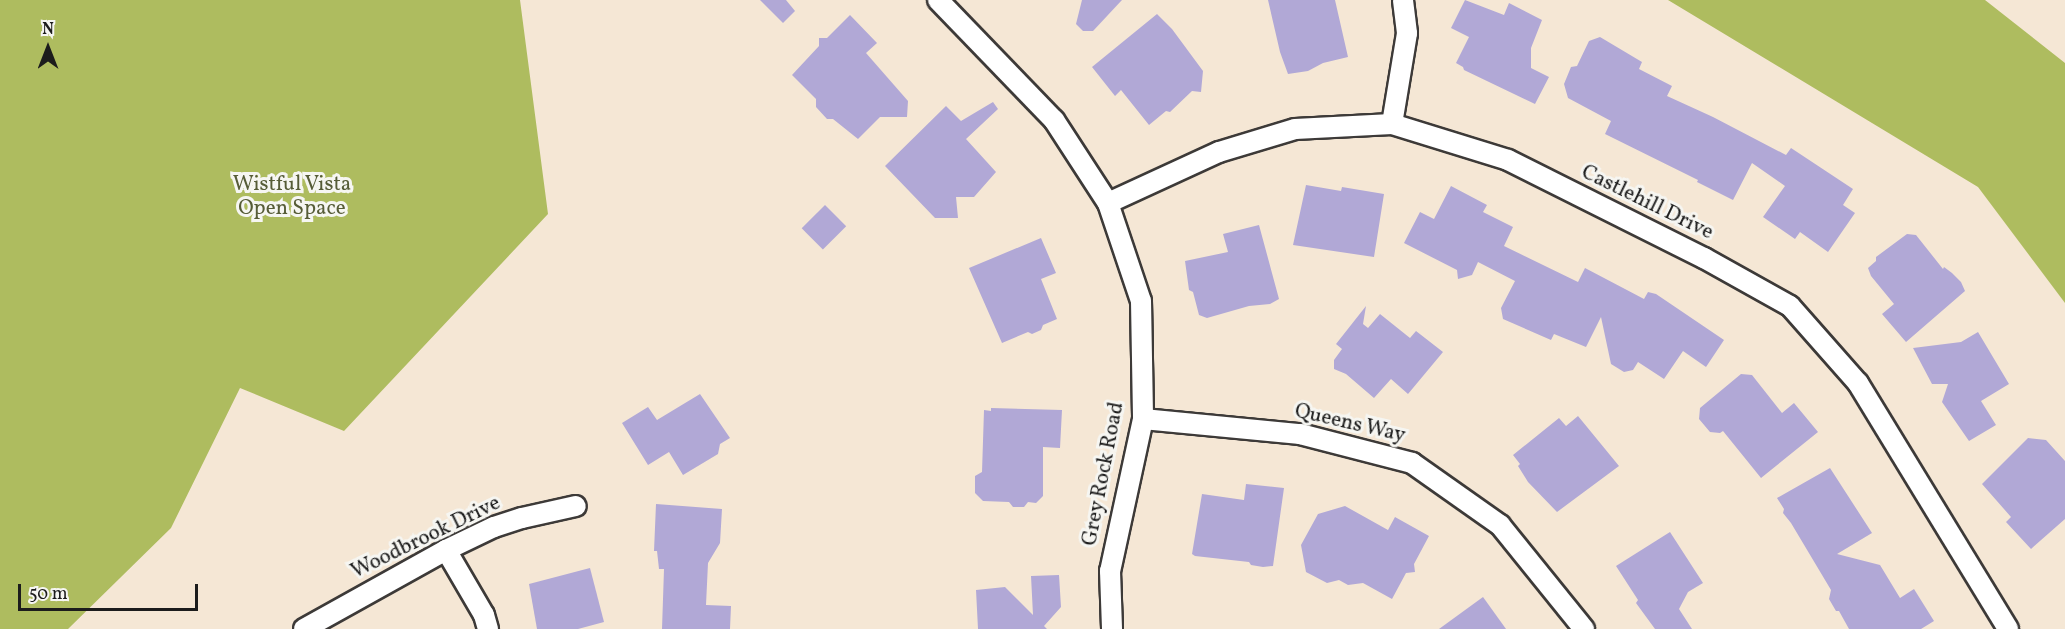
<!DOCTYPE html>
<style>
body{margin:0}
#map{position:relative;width:2065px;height:629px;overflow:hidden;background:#f5e7d5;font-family:Vollkorn,serif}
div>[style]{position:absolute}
.green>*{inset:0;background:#aebc5f}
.building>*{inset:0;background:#b1a8d6;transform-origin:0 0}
.roads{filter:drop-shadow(2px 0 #3d3a38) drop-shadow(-2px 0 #3d3a38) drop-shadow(0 2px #3d3a38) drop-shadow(0 -2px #3d3a38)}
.street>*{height:20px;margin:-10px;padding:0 10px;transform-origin:10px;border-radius:10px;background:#fff}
span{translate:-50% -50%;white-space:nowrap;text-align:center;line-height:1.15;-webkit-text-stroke:6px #f6f6f2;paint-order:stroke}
.park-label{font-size:21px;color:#565c37}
.street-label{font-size:21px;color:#1c1c1c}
.north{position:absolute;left:18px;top:18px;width:60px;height:60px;-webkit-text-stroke:4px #f6f6f2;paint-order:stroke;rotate:0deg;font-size:16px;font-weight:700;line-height:24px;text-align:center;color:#1c1c1c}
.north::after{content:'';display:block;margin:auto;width:21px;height:27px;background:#1c1c1c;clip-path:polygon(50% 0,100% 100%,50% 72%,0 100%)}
.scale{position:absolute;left:18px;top:584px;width:180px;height:27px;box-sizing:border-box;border:3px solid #1c1c1c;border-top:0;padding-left:8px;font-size:18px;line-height:21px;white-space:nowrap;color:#1c1c1c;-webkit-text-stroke:4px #f6f6f2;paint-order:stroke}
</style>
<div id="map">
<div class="green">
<i style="clip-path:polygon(0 0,520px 0,548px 214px,344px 431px,240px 388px,171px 528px,68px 629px,0 629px)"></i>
<i style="clip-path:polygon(1668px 0,1985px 0,2065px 63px,2065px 303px,1978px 187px)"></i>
</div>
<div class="building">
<i style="clip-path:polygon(760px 0,786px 0,795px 11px,783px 23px)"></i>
<i style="clip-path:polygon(1082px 0,1122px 0,1093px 31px,1083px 31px,1076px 24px)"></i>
<i style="clip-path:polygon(1268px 0,1335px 0,1348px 57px,1323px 63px,1308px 71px,1288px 74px,1280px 52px)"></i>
<i style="clip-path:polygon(1465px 0,1504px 15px,1509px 3px,1542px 20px,1531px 48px,1531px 68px,1549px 77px,1535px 104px,1464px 70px,1463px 67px,1456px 63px,1469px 37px,1451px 28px)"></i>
<i style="clip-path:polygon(1157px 14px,1172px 29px,1203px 71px,1201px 92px,1192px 91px,1170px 112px,1166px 111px,1149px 125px,1121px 90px,1115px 96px,1092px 67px)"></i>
<i style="clip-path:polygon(850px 15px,877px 43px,866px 53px,908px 101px,907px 117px,880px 117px,858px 139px,833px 119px,827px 119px,816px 107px,816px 99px,792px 75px,819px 46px,819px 38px,827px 38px)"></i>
<i style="clip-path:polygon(1600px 37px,1642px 62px,1639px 69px,1672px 86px,1667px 96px,1713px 117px,1786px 155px,1791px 148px,1853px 189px,1843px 205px,1855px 213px,1828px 252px,1800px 232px,1795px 239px,1763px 217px,1785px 186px,1752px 163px,1733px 200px,1697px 182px,1698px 180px,1605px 134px,1611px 121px,1568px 98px,1564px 84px,1571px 67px,1577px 66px,1589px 41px)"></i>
<i style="clip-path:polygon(993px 102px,998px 109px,966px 139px,996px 172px,974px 197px,956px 197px,958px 218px,935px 218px,885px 166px,946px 106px,961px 121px)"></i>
<i style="clip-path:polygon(1306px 185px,1341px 191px,1342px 187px,1384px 194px,1374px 257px,1293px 245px)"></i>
<i style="clip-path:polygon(1451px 186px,1487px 205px,1483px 212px,1513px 227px,1504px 246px,1578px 282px,1585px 268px,1644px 299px,1648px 292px,1656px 294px,1724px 340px,1706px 367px,1683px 351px,1664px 379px,1638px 362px,1633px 370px,1624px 372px,1611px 364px,1601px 317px,1586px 347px,1554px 334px,1551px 340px,1503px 319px,1501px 308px,1515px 281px,1478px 262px,1472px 275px,1458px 279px,1457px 270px,1404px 243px,1420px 212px,1434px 219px)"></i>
<i style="left:825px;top:205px;width:30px;height:33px;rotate:45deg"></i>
<i style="clip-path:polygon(1259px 225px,1279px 299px,1270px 304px,1249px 306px,1207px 318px,1199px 315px,1193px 292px,1189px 290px,1185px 261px,1228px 252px,1223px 234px)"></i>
<i style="clip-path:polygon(1907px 234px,1916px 235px,1943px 269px,1944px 267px,1952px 273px,1961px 282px,1965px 291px,1906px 342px,1882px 314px,1894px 304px,1871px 276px,1868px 268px,1876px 261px,1876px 257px)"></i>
<i style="clip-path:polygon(1041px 238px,1056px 273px,1041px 279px,1057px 319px,1043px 325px,1041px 330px,1032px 334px,1028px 332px,1002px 343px,969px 268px)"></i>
<i style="clip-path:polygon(1366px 306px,1363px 324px,1368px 328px,1380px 314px,1410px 338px,1416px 331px,1443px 352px,1408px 394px,1391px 379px,1374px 398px,1346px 374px,1334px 369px,1334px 360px,1342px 349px,1336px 344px)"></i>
<i style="clip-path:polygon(1978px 332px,2009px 384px,1981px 401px,1996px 425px,1969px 441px,1942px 402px,1948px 384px,1932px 384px,1913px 348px,1961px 342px)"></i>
<i style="clip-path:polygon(1741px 374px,1752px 375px,1782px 413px,1794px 403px,1818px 432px,1761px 478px,1723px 431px,1720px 433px,1710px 432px,1699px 419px,1700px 408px)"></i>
<i style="clip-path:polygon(700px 394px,730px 438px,720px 444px,718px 454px,683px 475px,669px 452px,648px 465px,622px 423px,648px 407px,657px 420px)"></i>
<i style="clip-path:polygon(991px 408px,1062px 410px,1060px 448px,1043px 447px,1043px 496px,1036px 503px,1028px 502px,1024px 507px,1013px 507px,1009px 502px,983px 501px,975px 493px,975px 476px,982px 472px,984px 410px,991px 411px)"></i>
<i style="clip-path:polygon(1578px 416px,1619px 466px,1557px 512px,1528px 482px,1518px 466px,1520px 464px,1513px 455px,1559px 418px,1566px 426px)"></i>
<i style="clip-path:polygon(2028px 438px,2046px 440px,2065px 461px,2065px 519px,2031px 549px,2006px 522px,2011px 517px,1982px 484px)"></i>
<i style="clip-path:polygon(1830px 468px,1872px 533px,1837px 554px,1880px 565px,1900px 598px,1914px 589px,1934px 621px,1921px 629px,1849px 629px,1839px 611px,1836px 611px,1829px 599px,1831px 590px,1791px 523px,1783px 513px,1784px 509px,1777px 498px)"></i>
<i style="clip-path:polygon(1246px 484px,1284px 488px,1273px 566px,1263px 567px,1251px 565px,1249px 562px,1195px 556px,1192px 554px,1202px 494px,1244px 500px)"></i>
<i style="clip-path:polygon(656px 504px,722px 509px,720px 543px,708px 563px,706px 605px,731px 606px,730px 629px,662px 629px,664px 569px,659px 569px,657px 551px,654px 551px)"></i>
<i style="clip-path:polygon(1345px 506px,1388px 530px,1395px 517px,1429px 536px,1414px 564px,1415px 572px,1406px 573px,1392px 599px,1363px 583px,1348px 585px,1339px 580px,1327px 583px,1306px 572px,1301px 545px,1318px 514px)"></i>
<i style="clip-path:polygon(1670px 532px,1703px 583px,1688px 592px,1679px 609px,1692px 629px,1655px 629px,1636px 603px,1638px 600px,1616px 566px)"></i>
<i style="clip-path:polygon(590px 568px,604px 622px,578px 629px,537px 629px,529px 584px)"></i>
<i style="clip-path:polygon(1059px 575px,1061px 607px,1044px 626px,1047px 629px,978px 629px,976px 590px,1005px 587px,1033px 615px,1031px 576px)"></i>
<i style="clip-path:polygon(1483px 597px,1506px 629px,1439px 629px)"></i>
</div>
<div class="roads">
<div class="street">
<i style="left:938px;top:0;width:167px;rotate:46deg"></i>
<i style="left:1054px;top:120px;width:99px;rotate:57deg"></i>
<i style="left:1108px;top:203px;width:103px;rotate:71.4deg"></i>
<i style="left:1141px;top:301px;width:118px;rotate:89deg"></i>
<i style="left:1143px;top:419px;width:156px;rotate:102.2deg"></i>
<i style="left:1110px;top:571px;width:58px;rotate:88deg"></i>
<i style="left:1392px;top:124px;width:92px;rotate:-80.6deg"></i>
<i style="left:1407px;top:33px;width:33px;rotate:-97deg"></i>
<i style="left:1108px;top:203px;width:122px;rotate:-24.7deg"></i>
<i style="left:1219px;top:152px;width:79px;rotate:-16.8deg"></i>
<i style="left:1295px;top:129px;width:97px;rotate:-3deg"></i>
<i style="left:1392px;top:124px;width:121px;rotate:17.2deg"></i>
<i style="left:1508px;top:160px;width:219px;rotate:26.6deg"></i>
<i style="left:1704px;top:258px;width:98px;rotate:29.2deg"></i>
<i style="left:1790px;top:306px;width:103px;rotate:48.6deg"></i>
<i style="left:1858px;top:383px;width:288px;rotate:58.6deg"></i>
<i style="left:1143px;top:419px;width:158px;rotate:5.5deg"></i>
<i style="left:1300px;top:434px;width:116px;rotate:14.5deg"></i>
<i style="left:1412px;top:463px;width:108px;rotate:35.2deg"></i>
<i style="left:1500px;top:525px;width:134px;rotate:51.1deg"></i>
<i style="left:446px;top:550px;width:75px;rotate:59.7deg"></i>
<i style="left:484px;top:615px;width:15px;rotate:74deg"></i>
<i style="left:304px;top:629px;width:162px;rotate:-29.1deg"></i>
<i style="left:446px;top:550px;width:53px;rotate:-25.6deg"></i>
<i style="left:494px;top:527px;width:29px;rotate:-18deg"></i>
<i style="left:522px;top:518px;width:55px;rotate:-12.5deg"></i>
</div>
</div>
<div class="park-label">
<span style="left:292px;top:197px">Wistful Vista<br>Open Space</span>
</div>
<div class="street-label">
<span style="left:1647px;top:203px;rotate:26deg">Castlehill Drive</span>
<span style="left:1350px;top:424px;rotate:13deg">Queens Way</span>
<span style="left:1104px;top:474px;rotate:-79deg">Grey Rock Road</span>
<span style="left:426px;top:538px;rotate:-26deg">Woodbrook Drive</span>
</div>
<div class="north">N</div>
<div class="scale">50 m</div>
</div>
